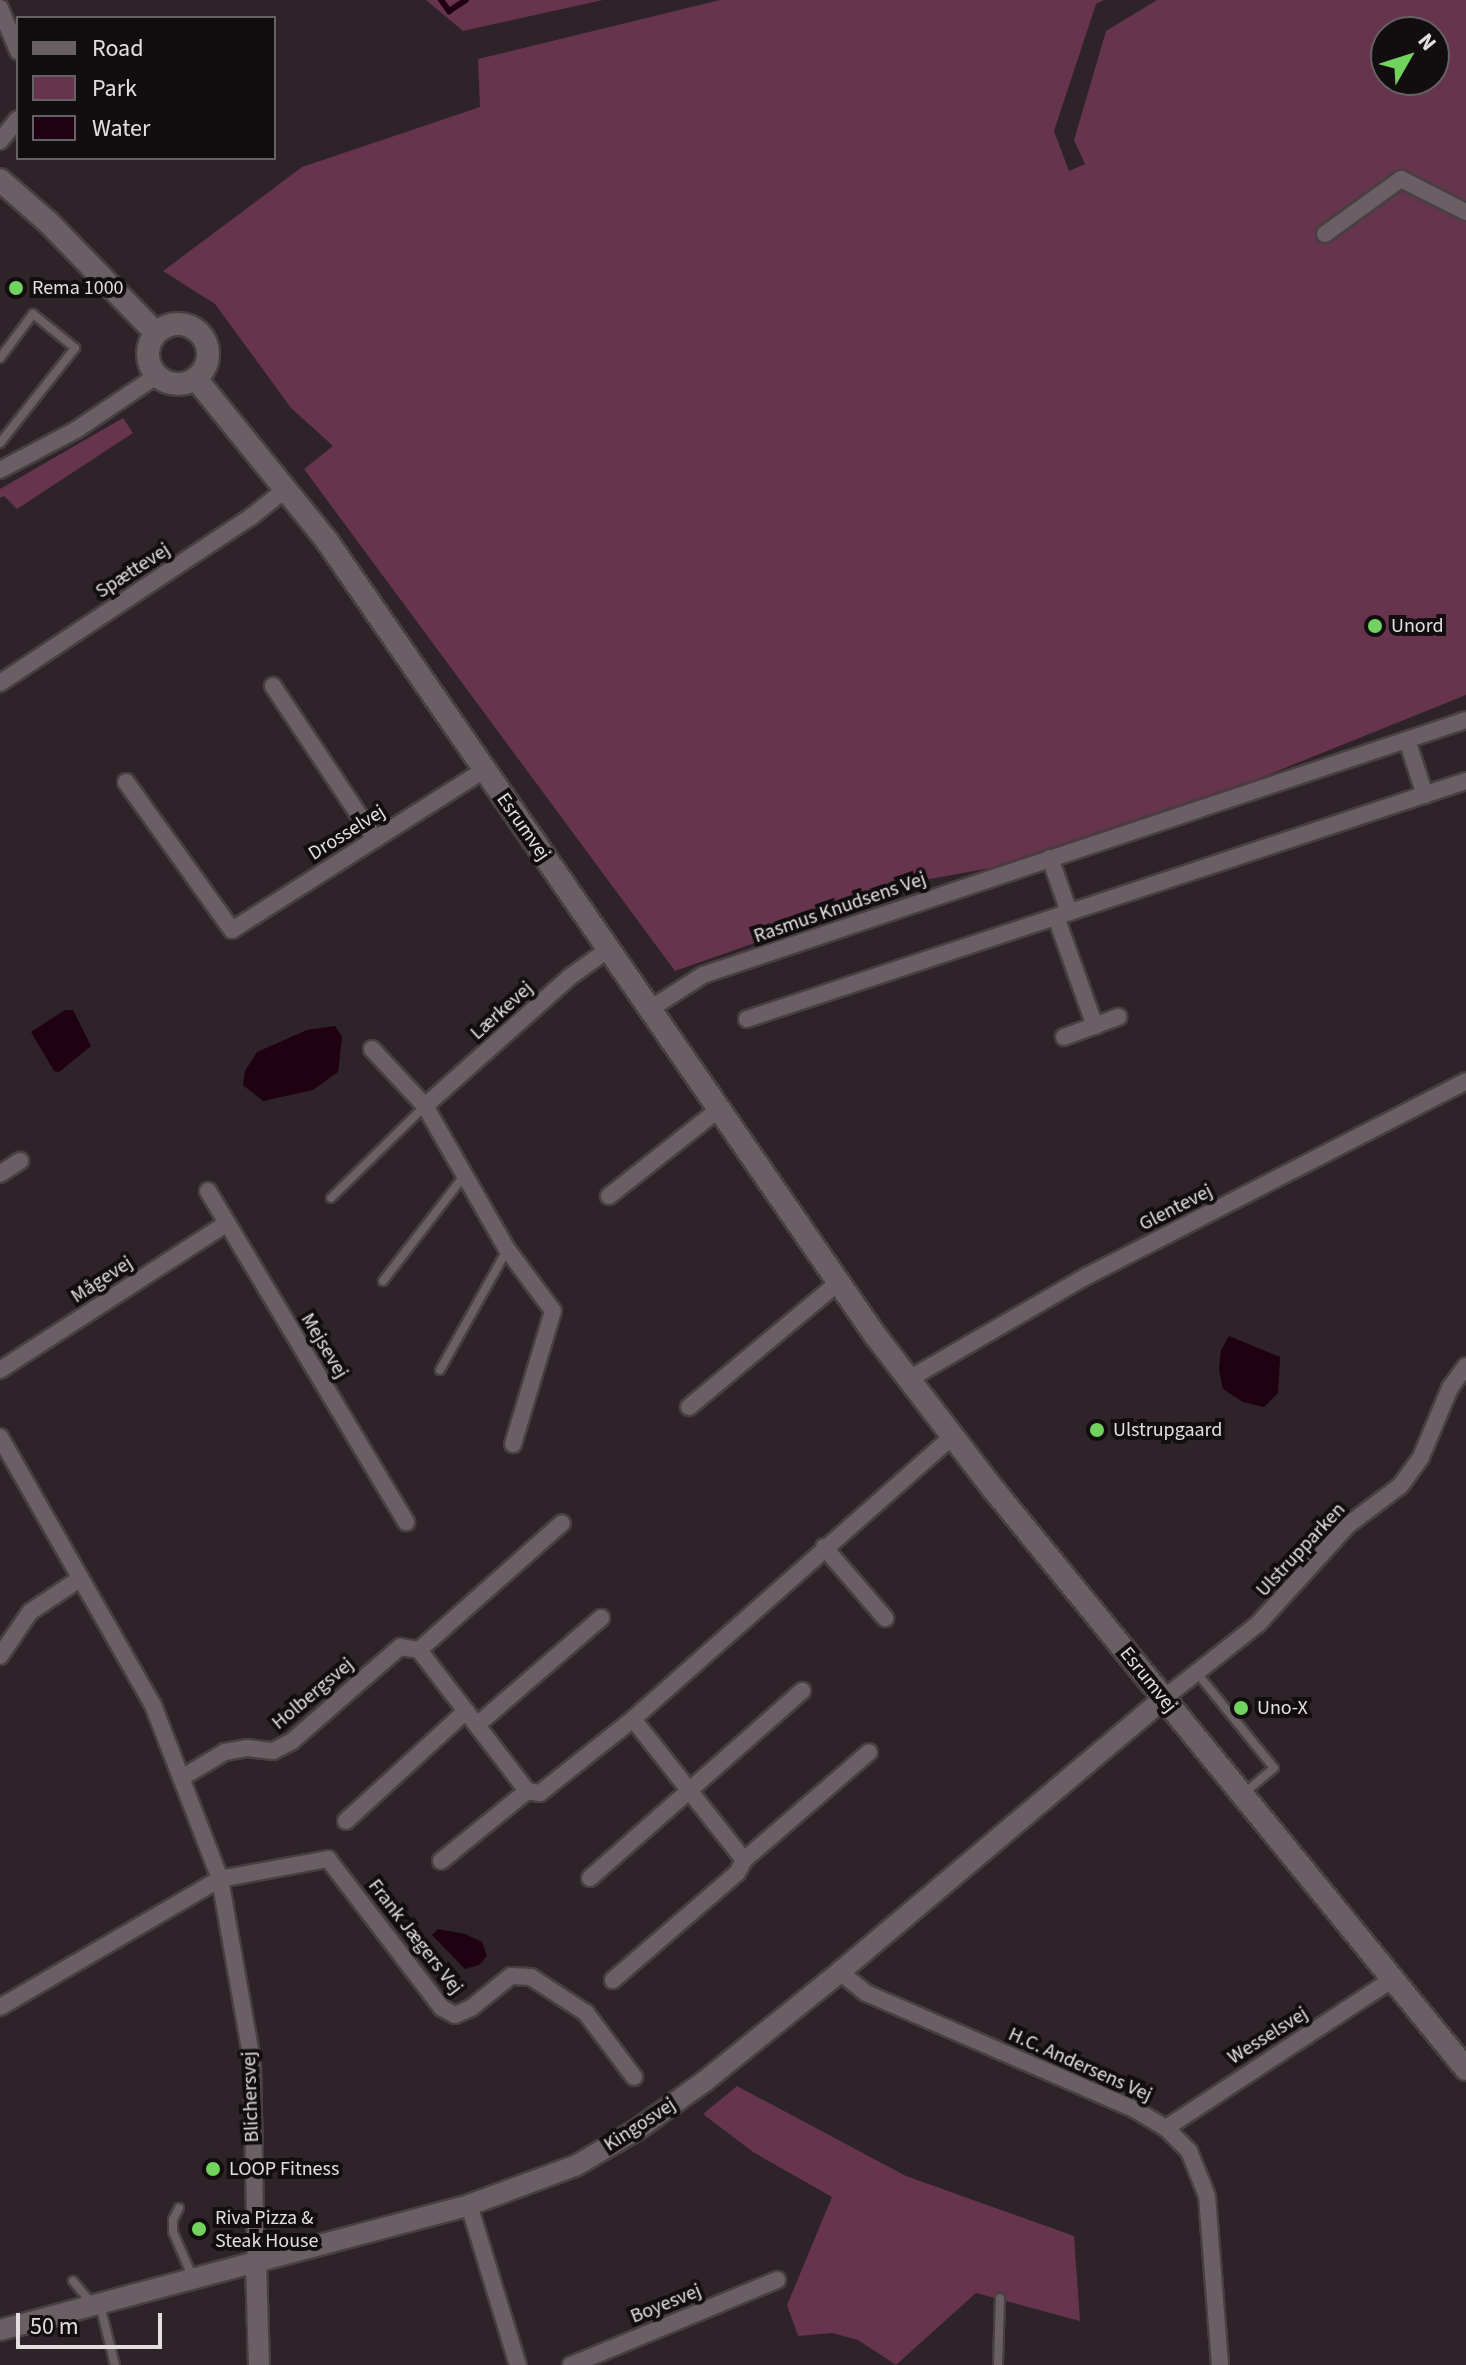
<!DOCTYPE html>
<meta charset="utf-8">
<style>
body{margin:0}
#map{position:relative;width:1466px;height:2365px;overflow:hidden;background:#2d2328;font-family:"Source Sans 3",sans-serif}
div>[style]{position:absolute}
.green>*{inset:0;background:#66344d}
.water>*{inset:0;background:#1f0111}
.stream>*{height:6px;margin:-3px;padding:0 3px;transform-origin:3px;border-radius:3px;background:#1f0111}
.roads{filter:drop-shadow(2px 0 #473f42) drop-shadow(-2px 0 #473f42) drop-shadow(0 2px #473f42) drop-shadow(0 -2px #473f42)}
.service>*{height:8px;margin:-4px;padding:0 4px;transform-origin:4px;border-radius:4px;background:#6a5f64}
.minor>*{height:16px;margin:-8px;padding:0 8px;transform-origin:8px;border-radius:8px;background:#6a5f64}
.tertiary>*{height:20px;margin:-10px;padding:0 10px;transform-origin:10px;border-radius:10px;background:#6a5f64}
.secondary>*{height:22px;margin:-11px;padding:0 11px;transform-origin:11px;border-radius:11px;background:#6a5f64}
.secondary>.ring{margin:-11px;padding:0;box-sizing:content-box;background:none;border:22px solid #6a5f64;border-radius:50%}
.dots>*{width:22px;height:22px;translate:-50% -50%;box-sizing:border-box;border:4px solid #120e10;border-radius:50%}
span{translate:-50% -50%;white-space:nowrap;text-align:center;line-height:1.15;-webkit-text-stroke:8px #120e10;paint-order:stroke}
.poi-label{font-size:20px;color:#e5dee1}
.left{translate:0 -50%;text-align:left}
.street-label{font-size:20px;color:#e5dee1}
.legend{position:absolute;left:16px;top:16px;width:260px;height:144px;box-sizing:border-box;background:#120e10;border:2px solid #666164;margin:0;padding:10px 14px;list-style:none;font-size:24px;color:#e5dee1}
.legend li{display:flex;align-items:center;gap:16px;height:40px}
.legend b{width:40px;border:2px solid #666164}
.north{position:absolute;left:1370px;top:16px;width:80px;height:80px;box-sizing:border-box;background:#120e10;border:2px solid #666164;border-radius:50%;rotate:51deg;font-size:22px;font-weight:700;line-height:32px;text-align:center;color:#e5dee1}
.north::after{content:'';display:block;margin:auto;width:28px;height:36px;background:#71d35e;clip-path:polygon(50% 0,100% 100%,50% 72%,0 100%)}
.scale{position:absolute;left:16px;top:2313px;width:146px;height:36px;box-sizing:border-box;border:4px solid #e5dee1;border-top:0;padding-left:10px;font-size:24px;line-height:28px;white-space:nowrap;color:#e5dee1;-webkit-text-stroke:6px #120e10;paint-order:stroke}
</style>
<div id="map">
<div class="green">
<i style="clip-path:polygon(426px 0,603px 0,463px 31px)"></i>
<i style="clip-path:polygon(evenodd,720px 0,1104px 0,1096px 4px,1054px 131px,1069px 171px,1085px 164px,1074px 140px,1106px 31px,1157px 0,1466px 0,1466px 695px,1260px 778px,990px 868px,903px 884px,788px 927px,789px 931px,675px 971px,304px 469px,333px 446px,291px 408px,215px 304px,163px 271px,302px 167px,480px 107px,478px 59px,720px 0,1386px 32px,1434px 32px,1434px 80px,1386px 80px,1386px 32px)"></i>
<i style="clip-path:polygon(123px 418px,133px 433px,17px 509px,4px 496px,0 498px,0 489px)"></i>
<i style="clip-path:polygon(737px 2086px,906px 2176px,1074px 2236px,1080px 2321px,976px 2293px,896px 2365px,858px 2340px,832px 2333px,798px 2336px,787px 2305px,832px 2197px,753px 2152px,703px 2114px)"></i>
</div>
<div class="water">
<i style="clip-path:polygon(65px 1010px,73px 1010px,91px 1046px,59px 1072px,54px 1071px,31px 1032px)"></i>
<i style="clip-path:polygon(335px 1026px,342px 1037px,338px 1072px,313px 1090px,263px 1101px,243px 1085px,245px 1071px,257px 1052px,307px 1030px)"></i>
<i style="clip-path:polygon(1229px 1336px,1280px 1357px,1278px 1393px,1264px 1407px,1243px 1402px,1223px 1389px,1219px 1370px,1221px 1350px)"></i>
<i style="clip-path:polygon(438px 1929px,465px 1934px,482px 1942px,487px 1956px,479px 1965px,465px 1969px,432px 1935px)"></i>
</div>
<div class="stream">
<i style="left:441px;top:0;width:14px;rotate:54deg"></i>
<i style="left:449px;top:11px;width:20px;rotate:-33deg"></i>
</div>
<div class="roads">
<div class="service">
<i style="left:0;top:358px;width:55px;rotate:-53.1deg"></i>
<i style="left:33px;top:314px;width:54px;rotate:39deg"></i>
<i style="left:75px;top:348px;width:121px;rotate:128.3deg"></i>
<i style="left:331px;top:1198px;width:132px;rotate:-44.4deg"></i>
<i style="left:383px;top:1281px;width:133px;rotate:-52.4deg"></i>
<i style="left:440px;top:1370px;width:137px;rotate:-60.8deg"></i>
<i style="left:1197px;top:1673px;width:122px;rotate:51deg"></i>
<i style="left:1274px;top:1768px;width:40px;rotate:140deg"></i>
<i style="left:179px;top:2208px;width:13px;rotate:117deg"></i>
<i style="left:173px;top:2220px;width:12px;rotate:90deg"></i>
<i style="left:173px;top:2232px;width:50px;rotate:66.5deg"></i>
<i style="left:73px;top:2281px;width:31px;rotate:50deg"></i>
<i style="left:100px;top:2305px;width:62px;rotate:76deg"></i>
<i style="left:998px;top:2365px;width:67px;rotate:-88.3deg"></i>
</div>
<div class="minor">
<i style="left:0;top:8px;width:47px;rotate:67.3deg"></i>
<i style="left:0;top:141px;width:28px;rotate:-51deg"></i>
<i style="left:1325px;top:234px;width:94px;rotate:-35.9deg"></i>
<i style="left:1401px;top:179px;width:73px;rotate:26.9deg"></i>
<i style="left:0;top:470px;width:86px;rotate:-27.8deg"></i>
<i style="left:76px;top:430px;width:97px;rotate:-34deg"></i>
<i style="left:0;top:683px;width:301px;rotate:-33.5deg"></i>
<i style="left:251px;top:517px;width:45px;rotate:-38.7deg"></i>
<i style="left:273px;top:686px;width:184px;rotate:56.3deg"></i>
<i style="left:1407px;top:740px;width:58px;rotate:71.9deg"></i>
<i style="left:126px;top:782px;width:182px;rotate:54.4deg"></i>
<i style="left:232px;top:930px;width:299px;rotate:-32.4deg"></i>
<i style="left:1050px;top:858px;width:57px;rotate:70.6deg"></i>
<i style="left:1056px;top:917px;width:116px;rotate:70.3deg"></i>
<i style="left:650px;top:1009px;width:63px;rotate:-32.7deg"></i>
<i style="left:703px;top:975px;width:804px;rotate:-18.48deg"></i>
<i style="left:747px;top:1019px;width:757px;rotate:-18.32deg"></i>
<i style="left:1064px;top:1037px;width:58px;rotate:-20.3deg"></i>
<i style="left:372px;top:1049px;width:78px;rotate:47.1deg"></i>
<i style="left:425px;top:1106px;width:165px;rotate:60.2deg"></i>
<i style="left:507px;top:1249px;width:77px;rotate:53.4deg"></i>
<i style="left:553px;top:1311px;width:139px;rotate:106.7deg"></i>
<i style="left:425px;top:1106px;width:195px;rotate:-41.7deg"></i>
<i style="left:571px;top:976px;width:47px;rotate:-35.4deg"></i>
<i style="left:0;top:1174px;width:24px;rotate:-33deg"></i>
<i style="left:208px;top:1191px;width:386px;rotate:59.1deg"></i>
<i style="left:609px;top:1196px;width:140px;rotate:-38.3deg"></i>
<i style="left:0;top:1370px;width:270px;rotate:-32.9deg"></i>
<i style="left:909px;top:1379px;width:206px;rotate:-30.1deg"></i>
<i style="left:1087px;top:1276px;width:426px;rotate:-27.2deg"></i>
<i style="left:689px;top:1407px;width:194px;rotate:-39.8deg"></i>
<i style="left:0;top:1437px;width:309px;rotate:60.3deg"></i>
<i style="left:153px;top:1705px;width:186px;rotate:68.9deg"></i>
<i style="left:220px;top:1879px;width:184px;rotate:80deg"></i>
<i style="left:252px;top:2060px;width:204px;rotate:88.9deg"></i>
<i style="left:824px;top:1547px;width:94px;rotate:49.3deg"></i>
<i style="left:419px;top:1650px;width:191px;rotate:-41.6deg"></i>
<i style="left:0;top:1656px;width:53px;rotate:-55.7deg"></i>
<i style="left:30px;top:1612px;width:61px;rotate:-33.7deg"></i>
<i style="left:1163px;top:1699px;width:121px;rotate:-38.3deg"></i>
<i style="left:1258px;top:1624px;width:134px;rotate:-47.7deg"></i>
<i style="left:1348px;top:1525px;width:66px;rotate:-37deg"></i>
<i style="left:1401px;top:1485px;width:34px;rotate:-54deg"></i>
<i style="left:1421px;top:1457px;width:75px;rotate:-67.2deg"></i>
<i style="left:1450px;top:1388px;width:27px;rotate:-54deg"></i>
<i style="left:633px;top:1719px;width:426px;rotate:-41.5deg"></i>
<i style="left:477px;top:1725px;width:164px;rotate:-40.8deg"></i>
<i style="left:183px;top:1777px;width:49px;rotate:-30.8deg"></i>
<i style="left:225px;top:1752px;width:22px;rotate:-10deg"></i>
<i style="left:247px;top:1748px;width:26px;rotate:7deg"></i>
<i style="left:273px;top:1751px;width:20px;rotate:-27deg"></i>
<i style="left:291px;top:1742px;width:145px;rotate:-41.1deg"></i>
<i style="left:400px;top:1647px;width:19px;rotate:9deg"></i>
<i style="left:419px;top:1650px;width:178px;rotate:52.5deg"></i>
<i style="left:527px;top:1791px;width:13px;rotate:9deg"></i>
<i style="left:540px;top:1793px;width:119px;rotate:-38.5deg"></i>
<i style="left:633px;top:1719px;width:179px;rotate:51.8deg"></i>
<i style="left:744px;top:1860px;width:15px;rotate:118deg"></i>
<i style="left:737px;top:1873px;width:164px;rotate:139.2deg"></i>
<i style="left:346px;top:1821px;width:163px;rotate:-42.5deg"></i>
<i style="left:744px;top:1860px;width:165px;rotate:-40.8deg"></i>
<i style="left:441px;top:1861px;width:111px;rotate:-39.1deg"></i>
<i style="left:590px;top:1878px;width:283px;rotate:-41.4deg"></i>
<i style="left:840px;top:1972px;width:33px;rotate:39deg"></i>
<i style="left:866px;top:1993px;width:292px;rotate:23.4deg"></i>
<i style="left:1134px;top:2109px;width:37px;rotate:31deg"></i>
<i style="left:1166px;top:2128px;width:33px;rotate:45deg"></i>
<i style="left:1189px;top:2151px;width:48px;rotate:68.2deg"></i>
<i style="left:1207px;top:2196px;width:169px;rotate:85.6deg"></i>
<i style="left:0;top:2007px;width:255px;rotate:-30.2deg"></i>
<i style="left:220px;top:1879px;width:110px;rotate:-10.5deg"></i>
<i style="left:328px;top:1859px;width:188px;rotate:52.6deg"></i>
<i style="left:442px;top:2008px;width:15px;rotate:28deg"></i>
<i style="left:455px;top:2015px;width:17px;rotate:-24deg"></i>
<i style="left:471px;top:2008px;width:51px;rotate:-38.7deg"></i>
<i style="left:511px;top:1976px;width:20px;rotate:3deg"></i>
<i style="left:531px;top:1977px;width:66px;rotate:33.2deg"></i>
<i style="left:586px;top:2013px;width:80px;rotate:53.1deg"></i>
<i style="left:1166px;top:2128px;width:272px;rotate:-33.3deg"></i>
<i style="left:469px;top:2205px;width:167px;rotate:73deg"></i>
<i style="left:571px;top:2365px;width:223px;rotate:-22.4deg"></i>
</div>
<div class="tertiary">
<i style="left:256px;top:2264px;width:101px;rotate:88.3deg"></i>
<i style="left:0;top:2330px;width:485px;rotate:-14.9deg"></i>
<i style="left:469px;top:2205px;width:115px;rotate:-20.3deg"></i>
<i style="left:577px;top:2165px;width:71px;rotate:-30.5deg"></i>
<i style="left:638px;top:2129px;width:82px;rotate:-35.6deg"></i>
<i style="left:705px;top:2081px;width:174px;rotate:-38.9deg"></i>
<i style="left:840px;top:1972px;width:423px;rotate:-40.2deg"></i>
</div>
<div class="secondary">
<i style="left:0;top:180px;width:64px;rotate:41.2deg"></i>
<i style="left:48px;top:222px;width:155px;rotate:45.8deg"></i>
<i class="ring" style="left:148px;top:324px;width:38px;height:38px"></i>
<i style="left:196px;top:379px;width:208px;rotate:51deg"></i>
<i style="left:327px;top:541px;width:965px;rotate:55.39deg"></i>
<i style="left:875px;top:1335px;width:195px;rotate:52.5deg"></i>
<i style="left:994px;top:1490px;width:747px;rotate:50.81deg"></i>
</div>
</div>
<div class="dots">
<i style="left:16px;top:288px;background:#71d35e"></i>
<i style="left:1375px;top:626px;background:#71d35e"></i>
<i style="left:1097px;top:1430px;background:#71d35e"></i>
<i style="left:1241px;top:1708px;background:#71d35e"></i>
<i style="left:213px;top:2169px;background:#71d35e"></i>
<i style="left:199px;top:2229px;background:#71d35e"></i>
</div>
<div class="poi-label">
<span class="left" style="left:32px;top:288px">Rema 1000</span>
<span class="left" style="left:1391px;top:626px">Unord</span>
<span class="left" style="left:1113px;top:1430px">Ulstrupgaard</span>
<span class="left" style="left:1257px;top:1708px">Uno-X</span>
<span class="left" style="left:229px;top:2169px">LOOP Fitness</span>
<span class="left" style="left:215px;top:2230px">Riva Pizza &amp;<br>Steak House</span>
</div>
<div class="street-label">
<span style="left:133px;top:571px;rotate:-33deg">Spættevej</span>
<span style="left:523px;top:827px;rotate:55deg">Esrumvej</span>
<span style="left:347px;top:833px;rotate:-32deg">Drosselvej</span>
<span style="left:840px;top:908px;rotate:-19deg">Rasmus Knudsens Vej</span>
<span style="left:502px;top:1011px;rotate:-42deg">Lærkevej</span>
<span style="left:1176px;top:1208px;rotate:-27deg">Glentevej</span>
<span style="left:102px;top:1280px;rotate:-33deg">Mågevej</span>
<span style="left:324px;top:1346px;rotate:59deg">Mejsevej</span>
<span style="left:1301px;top:1550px;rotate:-47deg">Ulstrupparken</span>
<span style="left:1148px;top:1680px;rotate:51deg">Esrumvej</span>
<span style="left:313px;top:1694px;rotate:-40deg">Holbergsvej</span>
<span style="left:415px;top:1937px;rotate:52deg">Frank Jægers Vej</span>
<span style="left:1268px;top:2036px;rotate:-32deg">Wesselsvej</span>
<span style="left:1080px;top:2065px;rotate:24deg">H.C. Andersens Vej</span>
<span style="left:251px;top:2097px;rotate:-92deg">Blichersvej</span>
<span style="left:640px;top:2125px;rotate:-33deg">Kingosvej</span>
<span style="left:666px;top:2304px;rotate:-22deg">Boyesvej</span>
</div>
<ul class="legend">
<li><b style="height:10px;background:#6a5f64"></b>Road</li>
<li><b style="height:22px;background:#66344d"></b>Park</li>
<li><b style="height:22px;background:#1f0111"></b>Water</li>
</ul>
<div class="north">N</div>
<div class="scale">50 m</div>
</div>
